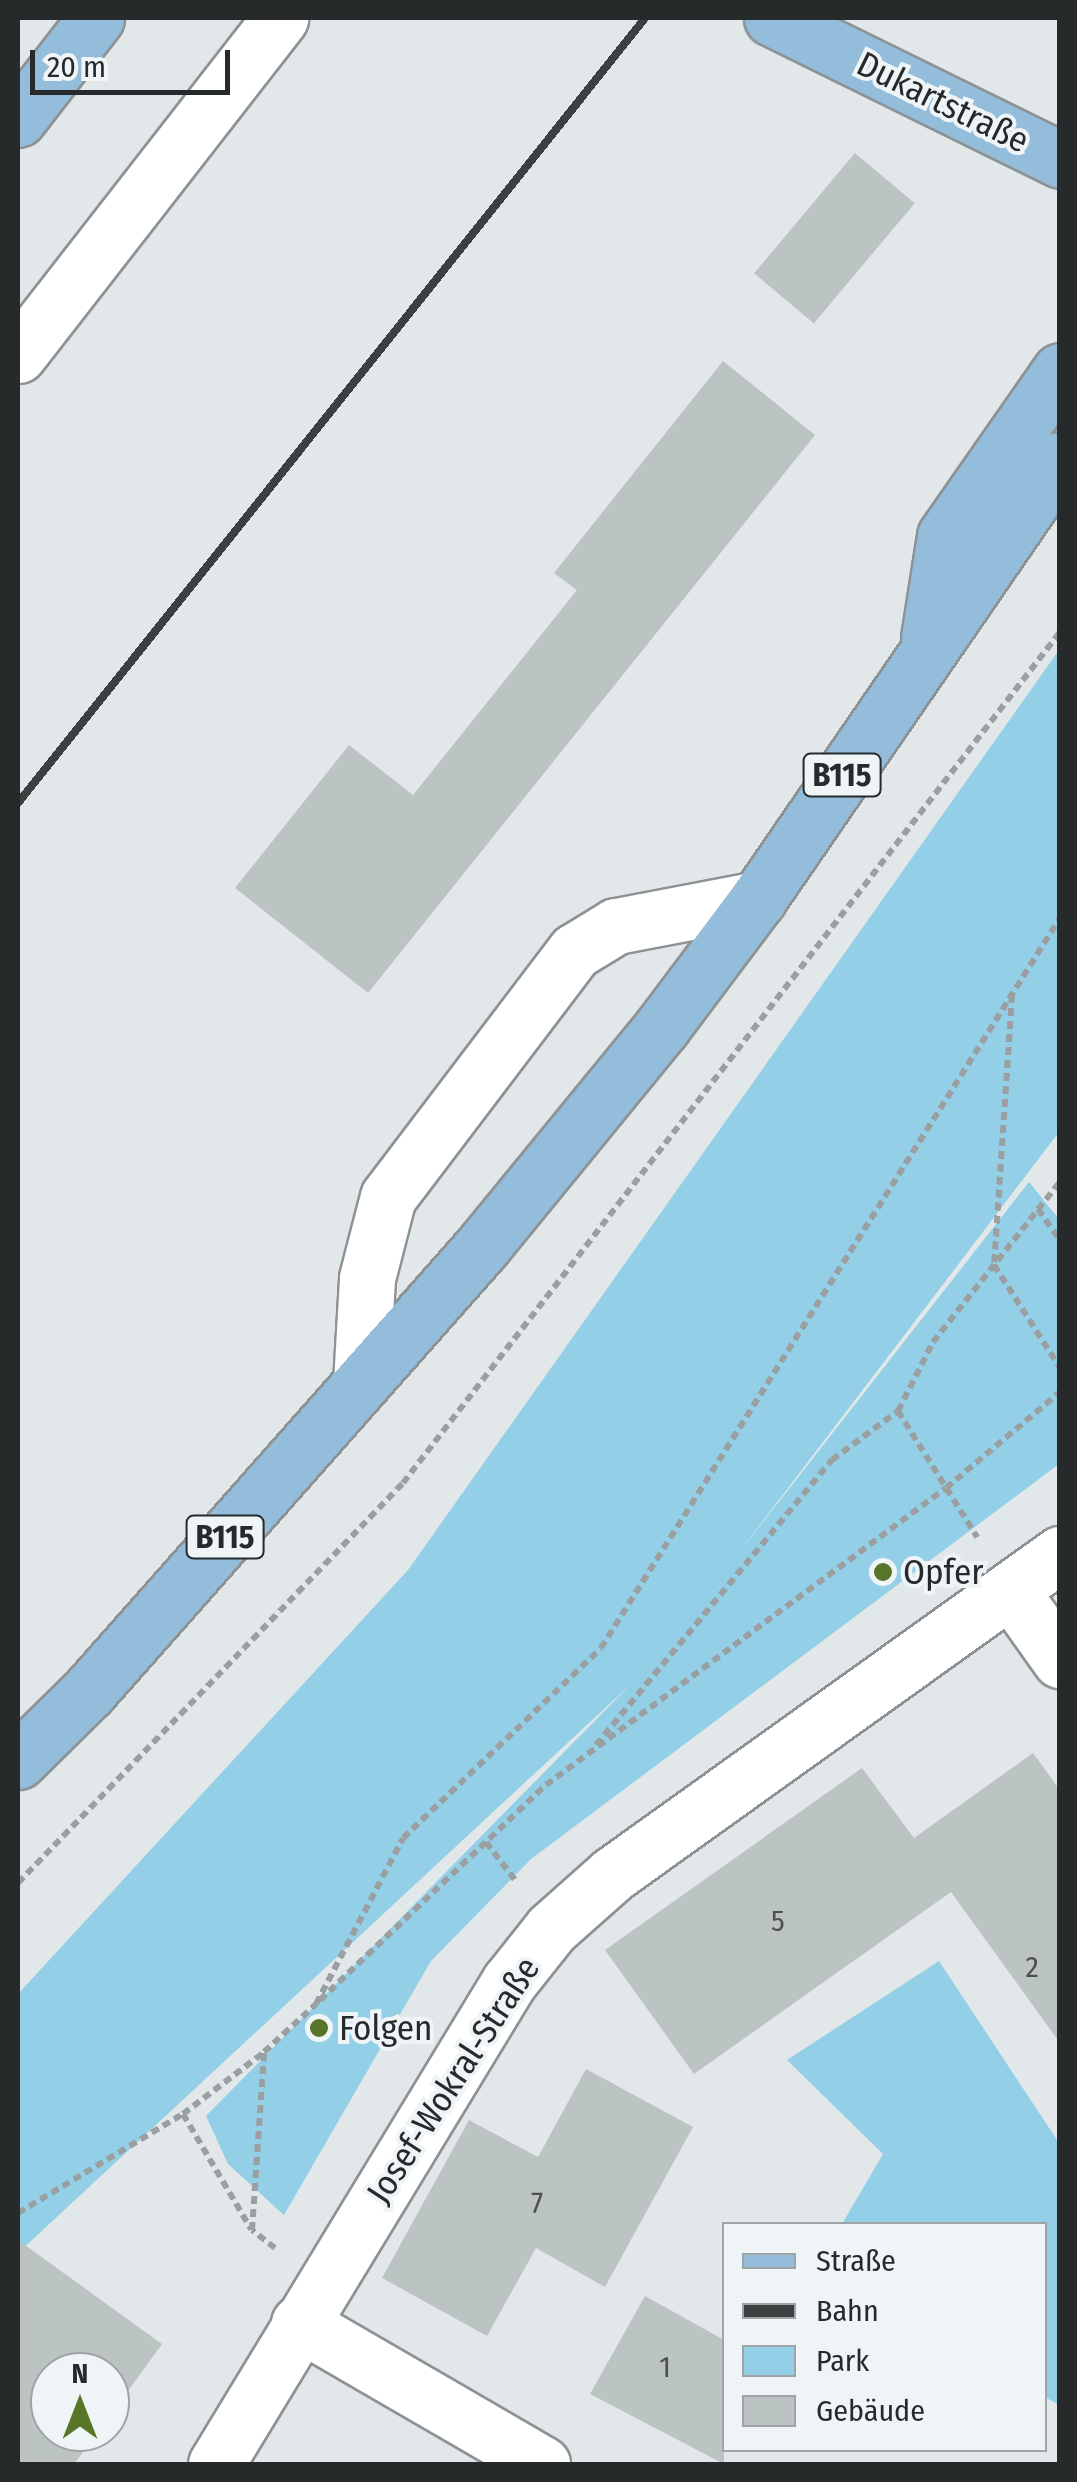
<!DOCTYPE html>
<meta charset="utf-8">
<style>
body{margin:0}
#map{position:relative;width:1077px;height:2482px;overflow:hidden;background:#e2e8ea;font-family:"Fira Sans Condensed",sans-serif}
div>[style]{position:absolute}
.green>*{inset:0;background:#93cfe6}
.building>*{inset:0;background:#bcc3c3;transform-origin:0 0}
.path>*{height:6px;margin-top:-3px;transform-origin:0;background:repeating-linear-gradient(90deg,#9a9fa1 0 8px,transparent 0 13px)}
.roads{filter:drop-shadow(2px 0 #8d9295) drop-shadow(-2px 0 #8d9295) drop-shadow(0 2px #8d9295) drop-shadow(0 -2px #8d9295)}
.minor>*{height:55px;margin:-27.5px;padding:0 27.5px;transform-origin:27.5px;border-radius:27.5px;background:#fff}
.major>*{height:55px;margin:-27.5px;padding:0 27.5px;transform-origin:27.5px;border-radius:27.5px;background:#94bcdb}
.rail>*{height:8px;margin:-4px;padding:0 4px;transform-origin:4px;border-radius:4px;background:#3d4041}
.dots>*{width:28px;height:28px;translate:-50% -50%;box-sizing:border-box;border:5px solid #eff5f7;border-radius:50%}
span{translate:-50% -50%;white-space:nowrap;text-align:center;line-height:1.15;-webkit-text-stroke:8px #eff5f7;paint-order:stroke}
.number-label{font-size:30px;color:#4c5051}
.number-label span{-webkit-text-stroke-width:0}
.shield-label span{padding:2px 8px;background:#eff5f7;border:2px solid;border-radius:8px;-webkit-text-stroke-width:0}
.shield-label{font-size:32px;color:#272a2b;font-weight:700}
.street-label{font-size:35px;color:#272a2b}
.poi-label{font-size:35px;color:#272a2b}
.left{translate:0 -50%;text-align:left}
.frame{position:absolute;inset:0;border:20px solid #272a2b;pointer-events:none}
.legend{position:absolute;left:722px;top:2222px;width:325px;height:230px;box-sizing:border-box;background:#eff5f7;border:2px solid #9fa4a5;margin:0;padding:12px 18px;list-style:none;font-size:30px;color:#272a2b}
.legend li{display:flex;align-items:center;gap:20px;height:50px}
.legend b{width:50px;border:2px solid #9fa4a5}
.north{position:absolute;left:30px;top:2352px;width:100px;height:100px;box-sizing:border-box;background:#eff5f7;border:2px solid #9fa4a5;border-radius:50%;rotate:0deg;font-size:28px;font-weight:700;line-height:40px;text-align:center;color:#272a2b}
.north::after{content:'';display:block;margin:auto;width:35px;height:45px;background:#587428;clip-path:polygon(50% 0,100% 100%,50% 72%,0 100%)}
.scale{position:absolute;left:30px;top:50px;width:200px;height:45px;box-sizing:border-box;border:5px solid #272a2b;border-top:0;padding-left:12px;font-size:30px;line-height:35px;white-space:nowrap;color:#272a2b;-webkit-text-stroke:8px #eff5f7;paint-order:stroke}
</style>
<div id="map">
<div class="green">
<i style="clip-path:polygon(1059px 650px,1059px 1132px,734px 1559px,1029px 1182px,1059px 1219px,1059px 1464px,531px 1859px,431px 1961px,284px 2215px,228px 2164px,206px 2116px,630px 1685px,18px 2253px,18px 1994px,408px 1570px)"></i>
<i style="clip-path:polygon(939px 1961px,1059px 2143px,1059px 2405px,1045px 2397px,1044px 2224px,842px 2224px,883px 2154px,787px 2060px)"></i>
</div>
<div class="building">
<i style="left:855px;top:153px;width:78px;height:157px;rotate:40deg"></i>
<i style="clip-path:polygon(723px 361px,815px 435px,368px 993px,235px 888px,349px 745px,413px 795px,577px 590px,554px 573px)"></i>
<i style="clip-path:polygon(1033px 1753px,1060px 1790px,1060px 2043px,951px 1892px,694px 2074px,605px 1950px,862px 1768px,914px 1838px)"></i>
<i style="clip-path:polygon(586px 2069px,693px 2127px,605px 2287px,536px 2248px,487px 2336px,382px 2278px,469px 2120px,538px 2157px)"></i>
<i style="clip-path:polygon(18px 2240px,162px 2344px,110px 2416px,110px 2372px,50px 2372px,50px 2432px,98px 2432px,74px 2464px,18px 2464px)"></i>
<i style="clip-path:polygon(645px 2296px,724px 2340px,724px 2464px,590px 2394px)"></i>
</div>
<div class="path">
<i style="left:1012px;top:995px;width:271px;rotate:93.8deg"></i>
<i style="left:994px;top:1265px;width:122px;rotate:57.3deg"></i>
<i style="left:1038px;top:1209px;width:38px;rotate:55deg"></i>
<i style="left:898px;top:1411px;width:149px;rotate:57.9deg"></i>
<i style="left:596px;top:1745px;width:370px;rotate:-50.4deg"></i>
<i style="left:832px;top:1460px;width:82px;rotate:-36.6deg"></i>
<i style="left:898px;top:1411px;width:77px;rotate:-63.1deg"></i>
<i style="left:933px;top:1342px;width:204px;rotate:-51.6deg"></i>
<i style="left:486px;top:1842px;width:48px;rotate:52.7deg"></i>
<i style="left:18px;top:1883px;width:555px;rotate:-46.09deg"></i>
<i style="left:403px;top:1483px;width:1075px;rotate:-52.33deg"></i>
<i style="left:320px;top:2000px;width:312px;rotate:-43.6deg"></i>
<i style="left:546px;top:1785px;width:498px;rotate:-36.6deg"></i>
<i style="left:946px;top:1488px;width:149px;rotate:-40.1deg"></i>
<i style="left:183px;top:2114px;width:134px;rotate:59.4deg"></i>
<i style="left:18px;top:2213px;width:192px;rotate:-31deg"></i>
<i style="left:183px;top:2114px;width:101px;rotate:-37.3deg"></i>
<i style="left:275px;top:2248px;width:29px;rotate:-142deg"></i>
<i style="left:252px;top:2230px;width:178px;rotate:-86.1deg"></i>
<i style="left:264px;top:2052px;width:71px;rotate:-42.7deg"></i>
<i style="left:316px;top:2004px;width:187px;rotate:-62.3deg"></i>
<i style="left:403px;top:1838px;width:274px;rotate:-43.8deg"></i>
<i style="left:601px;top:1648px;width:862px;rotate:-57.84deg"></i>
</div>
<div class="roads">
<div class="minor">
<i style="left:18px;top:355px;width:427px;rotate:-52.1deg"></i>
<i style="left:361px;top:1383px;width:105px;rotate:-86.7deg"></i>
<i style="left:367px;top:1278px;width:84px;rotate:-75.5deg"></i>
<i style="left:388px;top:1197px;width:309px;rotate:-52.8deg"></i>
<i style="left:575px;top:951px;width:48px;rotate:-31.4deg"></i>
<i style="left:616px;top:926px;width:145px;rotate:-10.8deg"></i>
<i style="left:1011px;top:1591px;width:85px;rotate:54.6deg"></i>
<i style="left:299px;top:2323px;width:281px;rotate:30.1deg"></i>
<i style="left:216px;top:2464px;width:564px;rotate:-58.71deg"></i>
<i style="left:509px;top:1982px;width:68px;rotate:-51.6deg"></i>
<i style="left:551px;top:1929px;width:83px;rotate:-41.6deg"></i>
<i style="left:613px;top:1874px;width:550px;rotate:-35.6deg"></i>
</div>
<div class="major">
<i style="left:772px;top:18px;width:321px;rotate:26.2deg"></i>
<i style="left:18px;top:119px;width:128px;rotate:-52.3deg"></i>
<i style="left:929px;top:638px;width:103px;rotate:-81.1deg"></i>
<i style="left:945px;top:536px;width:201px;rotate:-55.1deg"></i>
<i style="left:18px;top:1761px;width:100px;rotate:-44.6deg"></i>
<i style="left:89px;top:1691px;width:593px;rotate:-48.49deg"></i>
<i style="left:482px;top:1247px;width:284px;rotate:-50.7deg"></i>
<i style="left:662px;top:1027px;width:160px;rotate:-53.1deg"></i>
<i style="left:758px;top:899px;width:533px;rotate:-55.47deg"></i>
</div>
</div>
<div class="rail">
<i style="left:18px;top:803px;width:1005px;rotate:-51.38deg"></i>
</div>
<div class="dots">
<i style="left:883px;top:1572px;background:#587428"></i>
<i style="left:319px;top:2028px;background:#587428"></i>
</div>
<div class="number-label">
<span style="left:778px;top:1921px">5</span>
<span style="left:1032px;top:1967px">2</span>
<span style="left:537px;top:2203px">7</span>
<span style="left:665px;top:2367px">1</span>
</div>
<div class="shield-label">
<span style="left:842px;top:775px">B115</span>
<span style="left:225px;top:1537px">B115</span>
</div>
<div class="street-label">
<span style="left:943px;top:102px;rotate:26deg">Dukartstraße</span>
<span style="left:453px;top:2080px;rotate:-57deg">Josef-Wokral-Straße</span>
</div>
<div class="poi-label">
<span class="left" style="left:903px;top:1572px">Opfer</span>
<span class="left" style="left:339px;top:2028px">Folgen</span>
</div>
<div class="frame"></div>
<ul class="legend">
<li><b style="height:12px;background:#94bcdb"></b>Straße</li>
<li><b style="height:12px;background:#3d4041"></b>Bahn</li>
<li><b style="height:28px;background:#93cfe6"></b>Park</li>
<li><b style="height:28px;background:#bcc3c3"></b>Gebäude</li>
</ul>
<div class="north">N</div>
<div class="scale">20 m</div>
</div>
